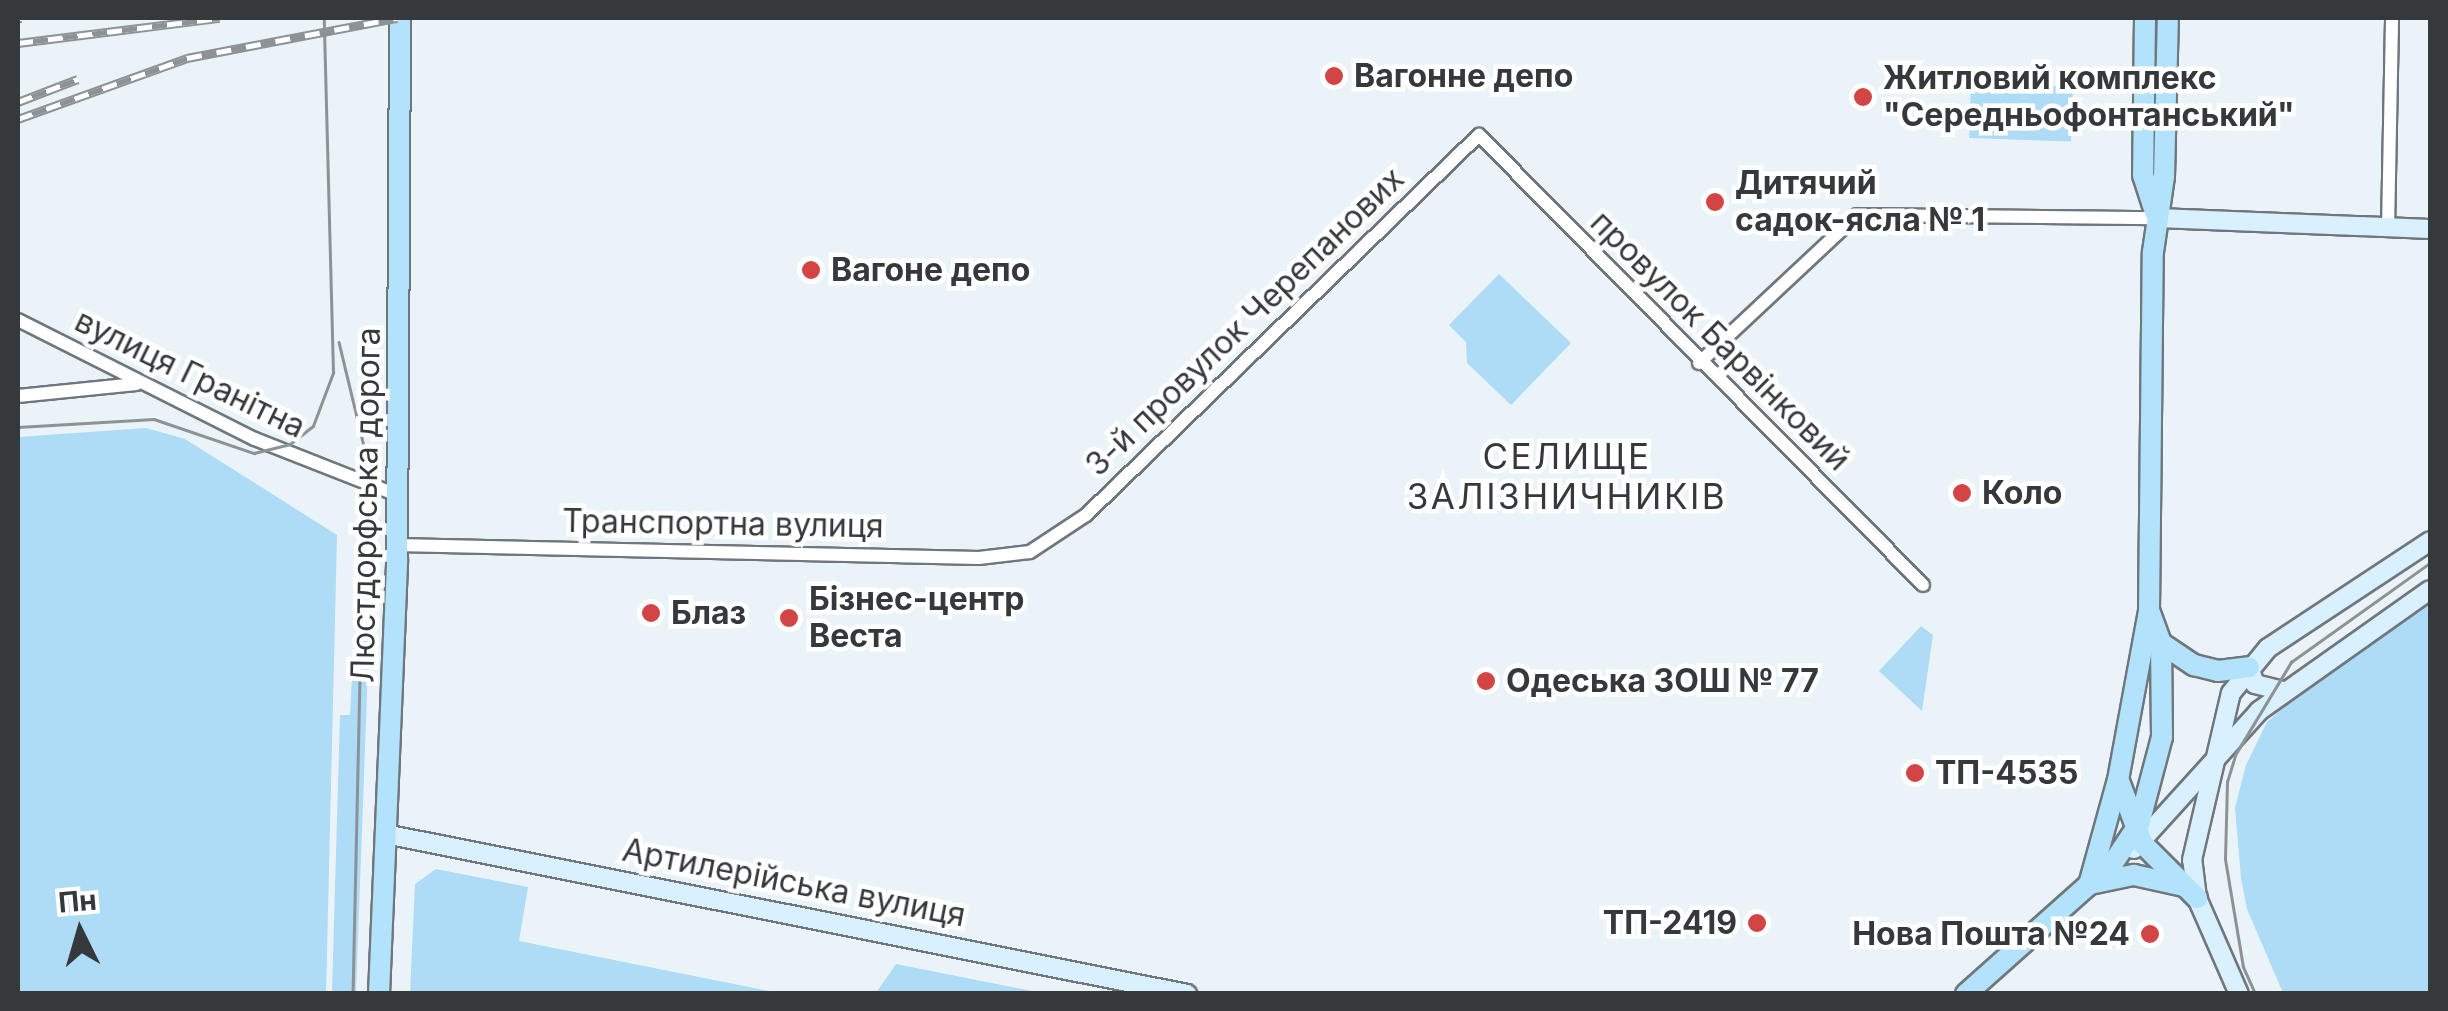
<!DOCTYPE html>
<meta charset="utf-8">
<style>
body{margin:0}
#map{position:relative;width:2448px;height:1011px;overflow:hidden;background:#eaf3f8;font-family:Inter,sans-serif}
div>[style]{position:absolute}
.green>*{inset:0;background:#aedbf5;transform-origin:0 0}
.roads{filter:drop-shadow(2px 0 #70777c) drop-shadow(-2px 0 #70777c) drop-shadow(0 2px #70777c) drop-shadow(0 -2px #70777c)}
.street>*{height:12px;margin:-6px;padding:0 6px;transform-origin:6px;border-radius:6px;background:#fff}
.secondary>*{height:18px;margin:-9px;padding:0 9px;transform-origin:9px;border-radius:9px;background:#d9f1fe}
.primary>*{height:20px;margin:-10px;padding:0 10px;transform-origin:10px;border-radius:10px;background:#b3e2fd}
.tram>*{height:2.5px;margin:-1.25px;padding:0 1.25px;transform-origin:1.25px;border-radius:1.25px;background:#8c9296}
.rail>*{height:9px;margin-top:-4.5px;transform-origin:0;background:repeating-linear-gradient(90deg,#fff 0 15px,#8c9296 0 30px);box-sizing:border-box;border-block:2px solid #8c9296}
.dots>*{width:28px;height:28px;translate:-50% -50%;box-sizing:border-box;border:5px solid #fff;border-radius:50%}
span{translate:-50% -50%;white-space:nowrap;text-align:center;line-height:1.15;-webkit-text-stroke:9px #fff;paint-order:stroke}
.poi-label{font-size:32px;color:#36393b;font-weight:700}
.left{translate:0 -50%;text-align:left}
.right{translate:-100% -50%;text-align:right}
.street-label{font-size:32px;color:#36393b}
.neighbourhood-label{font-size:35px;color:#36393b;letter-spacing:2.5px}
.frame{position:absolute;inset:0;border:20px solid #36393b;pointer-events:none}
.north{position:absolute;left:30px;top:881px;width:100px;height:100px;-webkit-text-stroke:8px #fff;paint-order:stroke;rotate:355deg;font-size:28px;font-weight:700;line-height:40px;text-align:center;color:#36393b}
.north::after{content:'';display:block;margin:auto;width:35px;height:45px;background:#36393b;clip-path:polygon(50% 0,100% 100%,50% 72%,0 100%)}
</style>
<div id="map">
<div class="green">
<i style="left:1971px;top:83px;width:102px;height:55px;rotate:2deg"></i>
<i style="clip-path:polygon(1499px 274px,1571px 343px,1511px 405px,1467px 363px,1466px 342px,1449px 325px)"></i>
<i style="clip-path:polygon(146px 428px,185px 439px,337px 535px,326px 993px,18px 993px,18px 437px)"></i>
<i style="clip-path:polygon(2430px 603px,2430px 993px,2283px 993px,2247px 909px,2241px 878px,2235px 808px,2246px 765px,2267px 722px,2320px 676px)"></i>
<i style="clip-path:polygon(1921px 626px,1933px 635px,1922px 711px,1879px 671px)"></i>
<i style="clip-path:polygon(354px 639px,369px 640px,356px 993px,332px 993px,340px 715px,350px 715px)"></i>
<i style="clip-path:polygon(436px 869px,528px 887px,519px 941px,779px 993px,410px 993px,415px 884px)"></i>
<i style="clip-path:polygon(896px 964px,1042px 993px,876px 993px)"></i>
</div>
<div class="roads">
<div class="street">
<i style="left:2388px;top:229px;width:211px;rotate:-88.9deg"></i>
<i style="left:18px;top:320px;width:265px;rotate:26.7deg"></i>
<i style="left:255px;top:439px;width:153px;rotate:21.5deg"></i>
<i style="left:1699px;top:363px;width:216px;rotate:-43.1deg"></i>
<i style="left:1857px;top:215px;width:301px;rotate:0.6deg"></i>
<i style="left:18px;top:396px;width:119px;rotate:-5.8deg"></i>
<i style="left:397px;top:545px;width:582px;rotate:1.28deg"></i>
<i style="left:979px;top:558px;width:51px;rotate:-6.7deg"></i>
<i style="left:1030px;top:552px;width:67px;rotate:-33.5deg"></i>
<i style="left:1086px;top:515px;width:547px;rotate:-44.04deg"></i>
<i style="left:1479px;top:135px;width:632px;rotate:45.38deg"></i>
</div>
<div class="secondary">
<i style="left:2158px;top:218px;width:272px;rotate:2.3deg"></i>
<i style="left:2249px;top:667px;width:18px;rotate:71deg"></i>
<i style="left:2255px;top:684px;width:29px;rotate:14deg"></i>
<i style="left:390px;top:835px;width:813px;rotate:11.28deg"></i>
<i style="left:2134px;top:849px;width:186px;rotate:-47.8deg"></i>
<i style="left:2259px;top:711px;width:209px;rotate:-35.3deg"></i>
<i style="left:2239px;top:994px;width:105px;rotate:-113.6deg"></i>
<i style="left:2197px;top:898px;width:38px;rotate:-97deg"></i>
<i style="left:2192px;top:860px;width:171px;rotate:-76.9deg"></i>
<i style="left:2231px;top:693px;width:58px;rotate:-50.6deg"></i>
<i style="left:2268px;top:648px;width:194px;rotate:-33.4deg"></i>
</div>
<div class="primary">
<i style="left:2145px;top:18px;width:157px;rotate:90.7deg"></i>
<i style="left:2143px;top:175px;width:39px;rotate:72deg"></i>
<i style="left:2161px;top:643px;width:40px;rotate:34deg"></i>
<i style="left:2194px;top:665px;width:25px;rotate:14deg"></i>
<i style="left:2218px;top:671px;width:31px;rotate:-7deg"></i>
<i style="left:2119px;top:781px;width:66px;rotate:69.6deg"></i>
<i style="left:2142px;top:843px;width:78px;rotate:45deg"></i>
<i style="left:2095px;top:883px;width:40px;rotate:-12deg"></i>
<i style="left:2134px;top:875px;width:51px;rotate:12.4deg"></i>
<i style="left:2089px;top:885px;width:109px;rotate:-74.6deg"></i>
<i style="left:2118px;top:780px;width:172px;rotate:-79.6deg"></i>
<i style="left:2149px;top:611px;width:359px;rotate:-89.4deg"></i>
<i style="left:2153px;top:252px;width:76px;rotate:-81.7deg"></i>
<i style="left:2164px;top:177px;width:159px;rotate:-88.6deg"></i>
<i style="left:379px;top:994px;width:434px;rotate:-87.6deg"></i>
<i style="left:397px;top:560px;width:542px;rotate:-89.68deg"></i>
<i style="left:1966px;top:994px;width:197px;rotate:-41.7deg"></i>
<i style="left:2113px;top:863px;width:47px;rotate:-56.3deg"></i>
<i style="left:2139px;top:824px;width:90px;rotate:-75.2deg"></i>
<i style="left:2162px;top:737px;width:94px;rotate:-90.6deg"></i>
<i style="left:2161px;top:643px;width:32px;rotate:-110deg"></i>
</div>
</div>
<div class="tram">
<i style="left:339px;top:342px;width:111px;rotate:76.5deg"></i>
<i style="left:365px;top:450px;width:544px;rotate:91.26deg"></i>
<i style="left:18px;top:427px;width:136px;rotate:-3.4deg"></i>
<i style="left:154px;top:419px;width:106px;rotate:18.8deg"></i>
<i style="left:254px;top:453px;width:37px;rotate:-14deg"></i>
<i style="left:290px;top:444px;width:29px;rotate:-38deg"></i>
<i style="left:313px;top:426px;width:57px;rotate:-69.3deg"></i>
<i style="left:333px;top:373px;width:355px;rotate:-91.5deg"></i>
<i style="left:2255px;top:994px;width:30px;rotate:-114deg"></i>
<i style="left:2243px;top:967px;width:109px;rotate:-99.5deg"></i>
<i style="left:2225px;top:859px;width:77px;rotate:-88.5deg"></i>
<i style="left:2227px;top:782px;width:28px;rotate:-73deg"></i>
<i style="left:2235px;top:755px;width:109px;rotate:-58.9deg"></i>
<i style="left:2291px;top:662px;width:171px;rotate:-35.5deg"></i>
</div>
<div class="rail">
<i style="left:18px;top:18px;width:4px"></i>
<i style="left:18px;top:43px;width:203px;rotate:-7.1deg"></i>
<i style="left:18px;top:102px;width:64px;rotate:-21deg"></i>
<i style="left:18px;top:119px;width:180px;rotate:-19.8deg"></i>
<i style="left:187px;top:58px;width:214px;rotate:-10.8deg"></i>
</div>
<div class="dots">
<i style="left:1334px;top:76px;background:#d34444"></i>
<i style="left:1863px;top:97px;background:#d34444"></i>
<i style="left:1715px;top:202px;background:#d34444"></i>
<i style="left:811px;top:270px;background:#d34444"></i>
<i style="left:1962px;top:493px;background:#d34444"></i>
<i style="left:651px;top:613px;background:#d34444"></i>
<i style="left:789px;top:618px;background:#d34444"></i>
<i style="left:1486px;top:681px;background:#d34444"></i>
<i style="left:1915px;top:773px;background:#d34444"></i>
<i style="left:1757px;top:923px;background:#d34444"></i>
<i style="left:2150px;top:934px;background:#d34444"></i>
</div>
<div class="poi-label">
<span class="left" style="left:1354px;top:76px">Вагонне депо</span>
<span class="left" style="left:1883px;top:97px">Житловий комплекс<br>"Середньофонтанський"</span>
<span class="left" style="left:1735px;top:202px">Дитячий<br>садок-ясла № 1</span>
<span class="left" style="left:831px;top:270px">Вагоне депо</span>
<span class="left" style="left:1982px;top:493px">Коло</span>
<span class="left" style="left:809px;top:618px">Бізнес-центр<br>Веста</span>
<span class="left" style="left:671px;top:613px">Блаз</span>
<span class="left" style="left:1506px;top:681px">Одеська ЗОШ № 77</span>
<span class="left" style="left:1935px;top:773px">ТП-4535</span>
<span class="right" style="left:1737px;top:923px">ТП-2419</span>
<span class="right" style="left:2130px;top:934px">Нова Пошта №24</span>
</div>
<div class="street-label">
<span style="left:1245px;top:322px;rotate:-44deg">3-й провулок Черепанових</span>
<span style="left:1720px;top:341px;rotate:45deg">провулок Барвінковий</span>
<span style="left:190px;top:374px;rotate:26deg">вулиця Гранітна</span>
<span style="left:366px;top:505px;rotate:-89deg">Люстдорфська дорога</span>
<span style="left:723px;top:524px;rotate:1deg">Транспортна вулиця</span>
<span style="left:794px;top:883px;rotate:11deg">Артилерійська вулиця</span>
</div>
<div class="neighbourhood-label">
<span style="left:1567px;top:476px">СЕЛИЩЕ<br>ЗАЛІЗНИЧНИКІВ</span>
</div>
<div class="frame"></div>
<div class="north">Пн</div>
</div>
